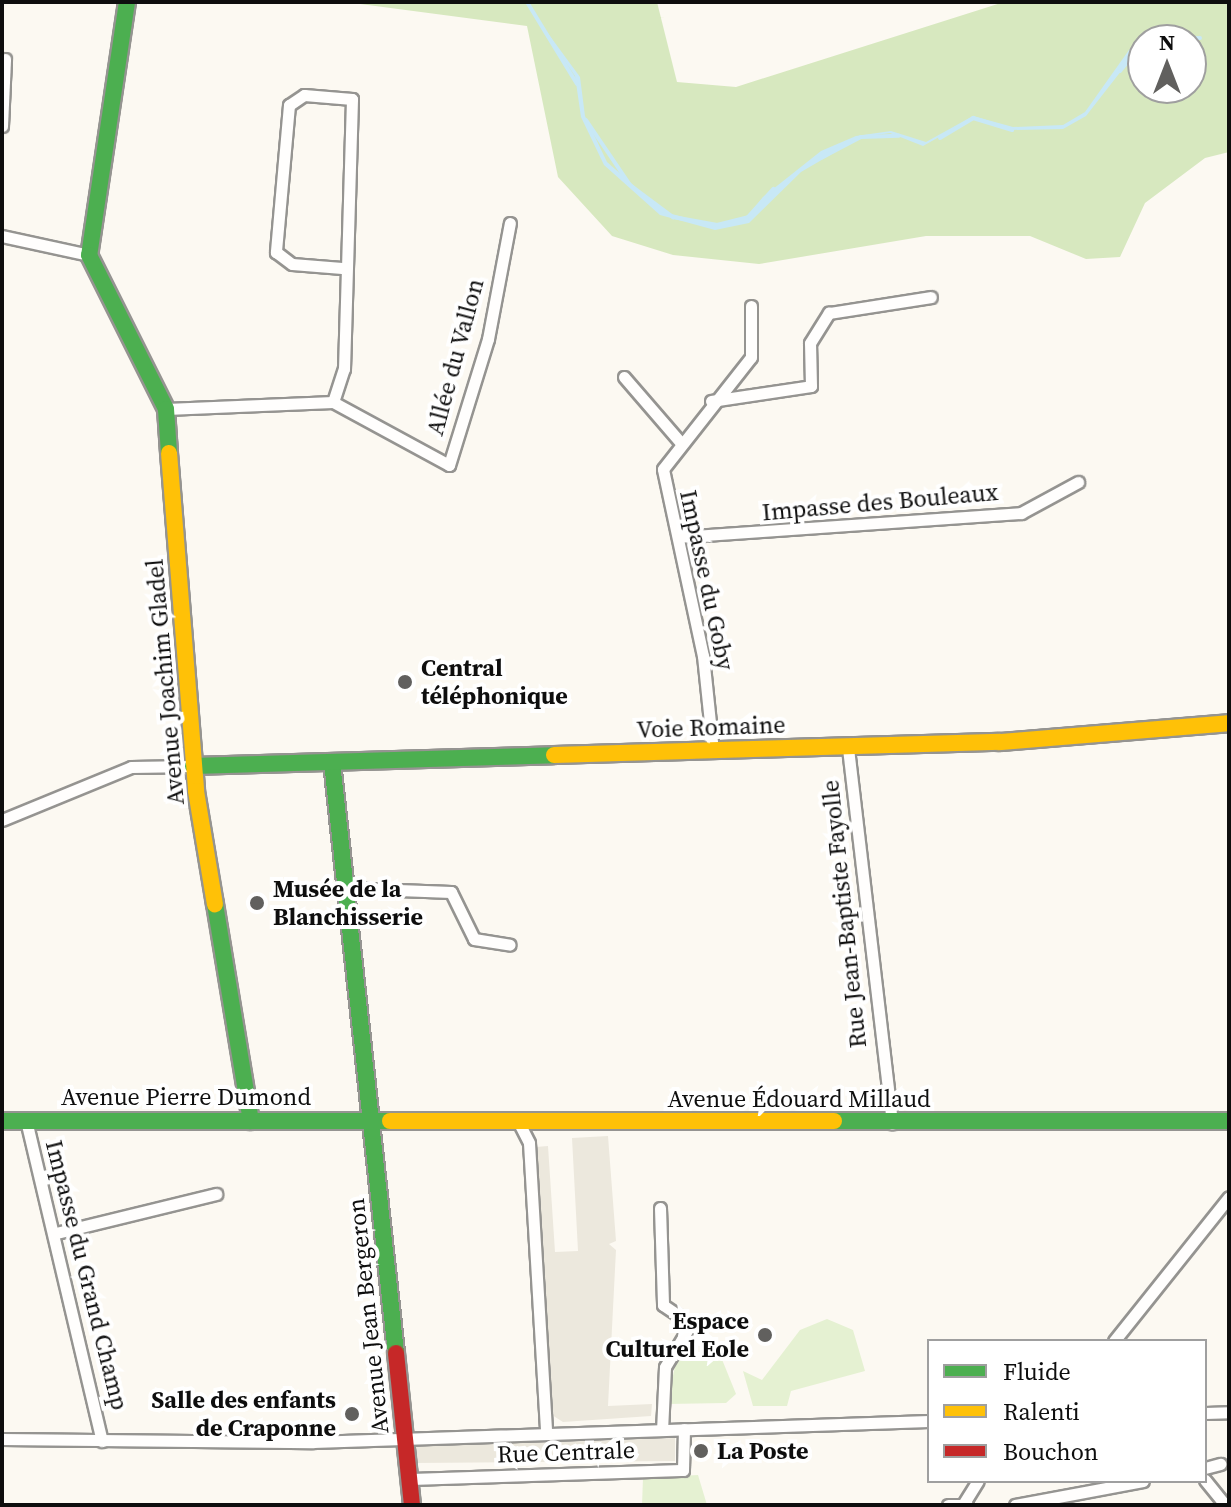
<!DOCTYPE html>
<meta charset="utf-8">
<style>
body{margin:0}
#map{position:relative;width:1231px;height:1507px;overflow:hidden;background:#fcf9f2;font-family:"Source Serif 4",serif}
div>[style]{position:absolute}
.green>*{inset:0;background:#e5f1d2}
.forest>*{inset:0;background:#d7e8bf}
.plaza>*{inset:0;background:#ece8dd}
.water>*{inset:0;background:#c8e8f6}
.stream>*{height:4px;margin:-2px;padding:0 2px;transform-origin:2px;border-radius:2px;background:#c8e8f6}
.roads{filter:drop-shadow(2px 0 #959491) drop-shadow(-2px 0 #959491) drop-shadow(0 2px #959491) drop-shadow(0 -2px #959491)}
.street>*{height:11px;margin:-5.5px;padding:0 5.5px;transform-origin:5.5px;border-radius:5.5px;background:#fffefd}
.fast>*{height:16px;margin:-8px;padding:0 8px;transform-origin:8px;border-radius:8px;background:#4caf50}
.slow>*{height:16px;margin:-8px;padding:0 8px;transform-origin:8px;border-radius:8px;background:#ffc107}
.jam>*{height:16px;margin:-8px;padding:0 8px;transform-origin:8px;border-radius:8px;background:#c62828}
.dots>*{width:22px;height:22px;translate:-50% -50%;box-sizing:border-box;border:4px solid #fff;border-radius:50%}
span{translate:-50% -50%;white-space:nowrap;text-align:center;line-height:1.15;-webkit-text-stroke:8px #fff;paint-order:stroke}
.street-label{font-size:24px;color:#0e0e0e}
.poi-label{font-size:24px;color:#0e0e0e;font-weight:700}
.left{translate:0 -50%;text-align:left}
.right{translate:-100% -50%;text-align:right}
.frame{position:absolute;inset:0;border:4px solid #0e0e0e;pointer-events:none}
.legend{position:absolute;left:927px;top:1339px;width:280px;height:144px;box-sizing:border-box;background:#fff;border:2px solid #9f9f9f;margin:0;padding:10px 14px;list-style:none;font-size:24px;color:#0e0e0e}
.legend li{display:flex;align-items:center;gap:16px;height:40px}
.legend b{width:40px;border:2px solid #9f9f9f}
.north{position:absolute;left:1127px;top:24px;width:80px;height:80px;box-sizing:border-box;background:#fff;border:2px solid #9f9f9f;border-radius:50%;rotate:0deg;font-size:22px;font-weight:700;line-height:32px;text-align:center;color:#0e0e0e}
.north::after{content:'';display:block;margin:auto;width:28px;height:36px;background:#61605e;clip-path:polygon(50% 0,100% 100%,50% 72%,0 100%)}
</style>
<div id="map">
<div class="green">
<i style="clip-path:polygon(827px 1319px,853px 1330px,865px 1371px,791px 1391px,787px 1406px,753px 1406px,743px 1371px,762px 1380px,800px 1330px)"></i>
<i style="clip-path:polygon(678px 1352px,719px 1352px,736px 1394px,726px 1403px,667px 1404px)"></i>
<i style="clip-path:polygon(698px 1475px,707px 1505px,642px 1505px,643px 1478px)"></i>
</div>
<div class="forest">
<i style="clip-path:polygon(evenodd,345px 2px,657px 2px,677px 82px,736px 87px,1004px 2px,1229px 2px,1229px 152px,1205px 158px,1145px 203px,1120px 257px,1086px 259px,1030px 236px,926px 236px,759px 264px,673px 255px,612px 236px,558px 177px,527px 26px,345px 2px,1143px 40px,1191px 40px,1191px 88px,1143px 88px,1143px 40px)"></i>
</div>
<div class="plaza">
<i style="clip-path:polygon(608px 1136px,616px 1241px,609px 1244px,616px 1250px,608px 1406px,652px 1404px,651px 1416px,563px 1422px,552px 1415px,536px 1147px,548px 1146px,555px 1252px,578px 1251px,572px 1138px)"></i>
<i style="clip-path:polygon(675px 1438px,675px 1461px,415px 1463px,417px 1446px)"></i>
</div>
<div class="water">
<i style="clip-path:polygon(525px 2px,580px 77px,585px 116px,607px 162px,664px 212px,714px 225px,746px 219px,763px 197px,821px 151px,856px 136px,891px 131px,926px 142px,973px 116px,1013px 127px,1063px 125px,1085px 112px,1129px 50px,1135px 44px,1143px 43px,1086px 116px,1063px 129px,1010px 130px,973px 118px,923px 146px,890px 133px,861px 137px,801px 172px,749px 223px,715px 230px,660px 215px,604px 165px,581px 117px,575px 76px)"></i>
</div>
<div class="stream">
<i style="left:527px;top:2px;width:96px;rotate:58.6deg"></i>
<i style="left:1163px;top:40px;width:37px;rotate:-3deg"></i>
<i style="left:1120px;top:71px;width:36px;rotate:-51deg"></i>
<i style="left:586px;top:120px;width:78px;rotate:55.9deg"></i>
<i style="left:630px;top:185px;width:54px;rotate:36.7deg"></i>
<i style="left:673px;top:217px;width:45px;rotate:10.3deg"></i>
<i style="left:717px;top:225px;width:32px;rotate:-14deg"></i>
<i style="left:748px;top:217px;width:38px;rotate:-48deg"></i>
<i style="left:940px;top:138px;width:39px;rotate:-31deg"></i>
<i style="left:973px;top:118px;width:41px;rotate:17.1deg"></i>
<i style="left:821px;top:158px;width:45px;rotate:-27.7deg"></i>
<i style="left:861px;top:137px;width:38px;rotate:-2deg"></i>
</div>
<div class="roads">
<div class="street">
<i style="left:2px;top:126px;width:67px;rotate:-87.4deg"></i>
<i style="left:2px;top:236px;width:89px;rotate:12.3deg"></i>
<i style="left:624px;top:377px;width:87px;rotate:49.2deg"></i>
<i style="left:711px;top:401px;width:101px;rotate:-8.5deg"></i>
<i style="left:811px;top:386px;width:43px;rotate:-91.3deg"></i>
<i style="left:810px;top:343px;width:36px;rotate:-58deg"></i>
<i style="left:829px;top:313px;width:103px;rotate:-8.9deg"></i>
<i style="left:333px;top:402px;width:35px;rotate:-72deg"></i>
<i style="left:344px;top:369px;width:270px;rotate:-88.3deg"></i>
<i style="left:352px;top:99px;width:48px;rotate:-175.2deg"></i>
<i style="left:304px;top:95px;width:18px;rotate:146deg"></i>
<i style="left:289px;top:105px;width:148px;rotate:95.1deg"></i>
<i style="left:276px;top:252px;width:20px;rotate:37deg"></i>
<i style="left:292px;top:264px;width:50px;rotate:4.6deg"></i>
<i style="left:166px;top:409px;width:167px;rotate:-2.4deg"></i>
<i style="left:333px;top:402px;width:132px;rotate:28.5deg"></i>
<i style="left:449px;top:465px;width:132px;rotate:-72.8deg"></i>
<i style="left:488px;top:339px;width:118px;rotate:-79.3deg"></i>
<i style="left:678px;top:537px;width:344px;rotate:-4deg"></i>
<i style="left:1021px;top:513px;width:65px;rotate:-28.5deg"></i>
<i style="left:848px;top:748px;width:378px;rotate:83.3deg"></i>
<i style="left:713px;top:751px;width:96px;rotate:-96deg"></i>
<i style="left:703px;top:656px;width:191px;rotate:-102.1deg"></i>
<i style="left:663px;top:469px;width:142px;rotate:-51.8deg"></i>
<i style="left:751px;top:357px;width:51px;rotate:-90deg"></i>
<i style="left:2px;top:820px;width:139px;rotate:-22.3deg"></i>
<i style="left:131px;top:767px;width:62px;rotate:-0.9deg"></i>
<i style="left:346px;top:888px;width:105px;rotate:2.2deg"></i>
<i style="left:451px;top:892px;width:52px;rotate:63.9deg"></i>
<i style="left:474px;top:939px;width:36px;rotate:9deg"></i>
<i style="left:26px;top:1120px;width:330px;rotate:76.7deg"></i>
<i style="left:519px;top:1123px;width:22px;rotate:63deg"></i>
<i style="left:529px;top:1143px;width:290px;rotate:86.6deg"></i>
<i style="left:660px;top:1208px;width:97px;rotate:88.2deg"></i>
<i style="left:663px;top:1305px;width:34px;rotate:34deg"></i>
<i style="left:691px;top:1324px;width:50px;rotate:121.2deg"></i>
<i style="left:665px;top:1367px;width:63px;rotate:92.7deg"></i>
<i style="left:56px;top:1233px;width:165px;rotate:-13.7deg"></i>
<i style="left:1114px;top:1341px;width:184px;rotate:-51.4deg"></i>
<i style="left:1205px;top:1413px;width:24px;rotate:-2deg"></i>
<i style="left:2px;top:1439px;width:311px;rotate:0.6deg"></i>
<i style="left:313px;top:1442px;width:616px;rotate:-1.95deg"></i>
<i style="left:1205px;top:1468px;width:16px;rotate:-15deg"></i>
<i style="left:409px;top:1479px;width:274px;rotate:-1.9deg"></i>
<i style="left:683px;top:1470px;width:41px;rotate:-88.6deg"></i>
<i style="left:1205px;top:1480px;width:32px;rotate:51deg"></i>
<i style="left:964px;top:1503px;width:26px;rotate:-58deg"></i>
<i style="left:948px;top:1505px;width:19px"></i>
<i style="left:1015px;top:1505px;width:130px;rotate:-10.6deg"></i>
</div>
<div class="fast">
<i style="left:127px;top:2px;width:256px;rotate:98.5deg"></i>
<i style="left:89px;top:255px;width:172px;rotate:63.4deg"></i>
<i style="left:166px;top:409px;width:44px;rotate:86.1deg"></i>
<i style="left:332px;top:762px;width:594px;rotate:83.82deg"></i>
<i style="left:193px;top:766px;width:361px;rotate:-1.7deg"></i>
<i style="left:215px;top:904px;width:220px;rotate:80.6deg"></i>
<i style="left:2px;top:1121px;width:388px"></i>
<i style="left:834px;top:1121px;width:395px"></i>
</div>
<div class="slow">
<i style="left:169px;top:453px;width:339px;rotate:85.4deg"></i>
<i style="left:196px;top:791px;width:115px;rotate:80.5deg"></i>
<i style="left:554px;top:755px;width:446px;rotate:-1.7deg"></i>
<i style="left:1000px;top:742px;width:230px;rotate:-4.7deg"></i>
<i style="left:390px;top:1121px;width:444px"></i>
</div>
<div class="jam">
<i style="left:396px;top:1353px;width:153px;rotate:84deg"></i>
</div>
</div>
<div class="dots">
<i style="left:405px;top:682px;background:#61605e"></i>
<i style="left:257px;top:903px;background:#61605e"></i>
<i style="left:765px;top:1335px;background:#61605e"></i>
<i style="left:352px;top:1414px;background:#61605e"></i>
<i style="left:701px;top:1451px;background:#61605e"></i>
</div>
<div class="street-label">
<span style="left:455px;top:357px;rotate:-75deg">Allée du Vallon</span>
<span style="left:880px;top:502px;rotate:-5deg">Impasse des Bouleaux</span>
<span style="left:707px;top:580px;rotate:78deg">Impasse du Goby</span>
<span style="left:165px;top:682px;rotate:-95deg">Avenue Joachim Gladel</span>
<span style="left:711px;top:727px;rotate:-2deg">Voie Romaine</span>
<span style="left:844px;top:914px;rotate:-96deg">Rue Jean-Baptiste Fayolle</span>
<span style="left:186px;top:1097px">Avenue Pierre Dumond</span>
<span style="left:799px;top:1099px">Avenue Édouard Millaud</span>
<span style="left:87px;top:1275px;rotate:76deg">Impasse du Grand Champ</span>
<span style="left:368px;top:1316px;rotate:-96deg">Avenue Jean Bergeron</span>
<span style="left:566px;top:1452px;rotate:-2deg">Rue Centrale</span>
</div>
<div class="poi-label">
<span class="left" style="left:421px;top:682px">Central<br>téléphonique</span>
<span class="left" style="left:273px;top:903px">Musée de la<br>Blanchisserie</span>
<span class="right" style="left:749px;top:1335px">Espace<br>Culturel Eole</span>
<span class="right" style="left:336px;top:1414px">Salle des enfants<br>de Craponne</span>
<span class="left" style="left:717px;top:1451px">La Poste</span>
</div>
<div class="frame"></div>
<ul class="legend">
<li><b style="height:10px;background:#4caf50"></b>Fluide</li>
<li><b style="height:10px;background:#ffc107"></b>Ralenti</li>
<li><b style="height:10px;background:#c62828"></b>Bouchon</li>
</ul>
<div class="north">N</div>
</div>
